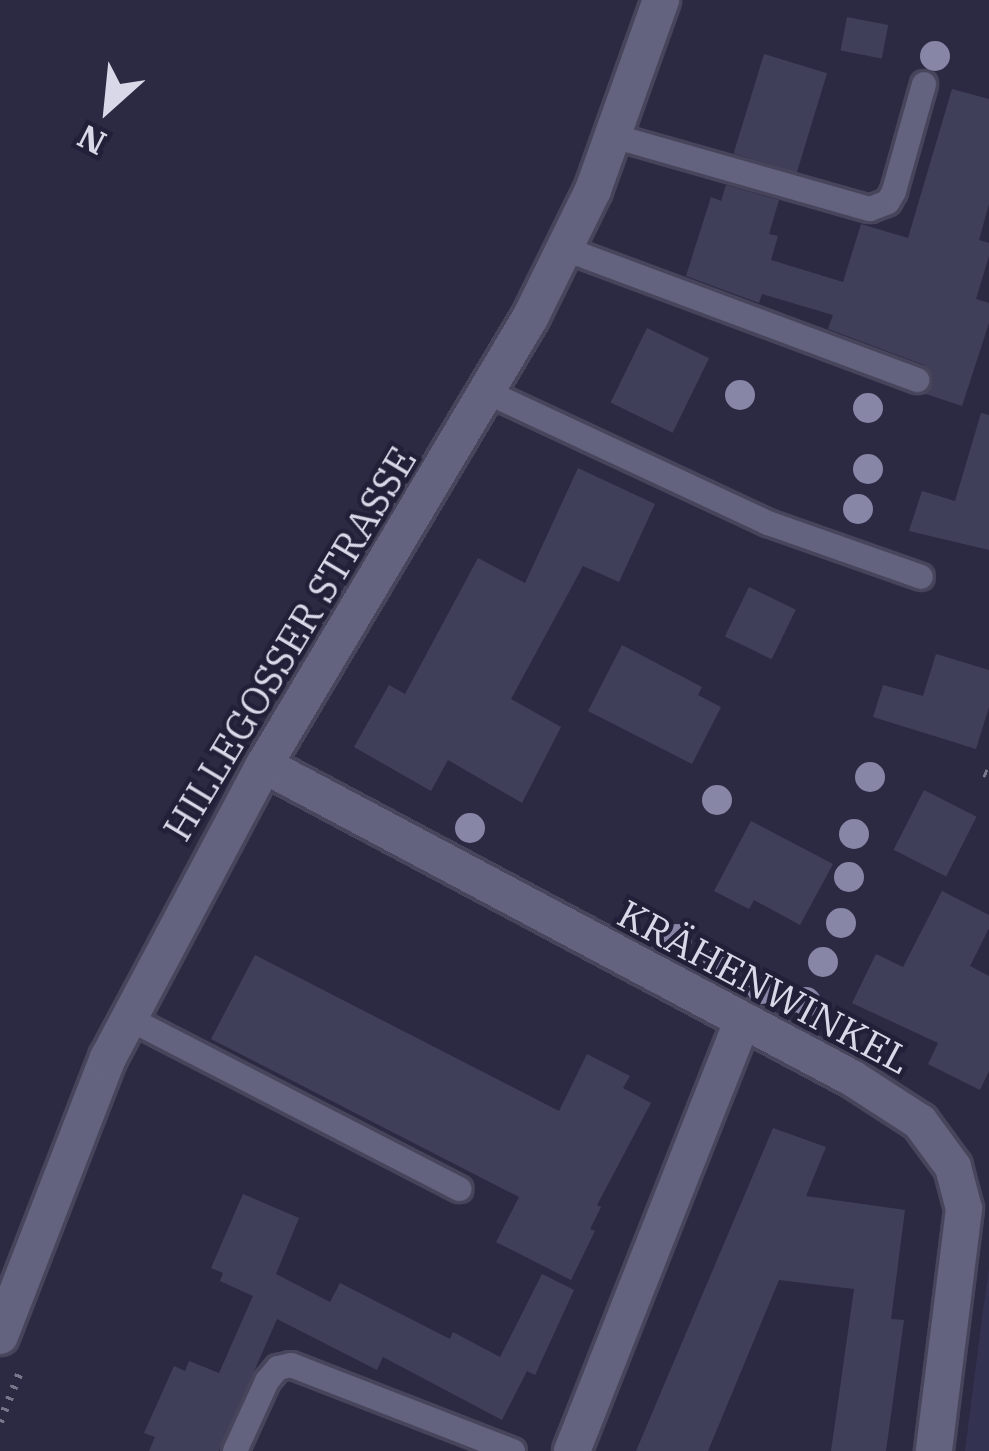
<!DOCTYPE html>
<meta charset="utf-8">
<style>
body{margin:0}
#map{position:relative;width:989px;height:1451px;overflow:hidden;background:#2c2a43;font-family:"IBM Plex Serif",serif}
div>[style]{position:absolute}
.built>*{inset:0;background:#343251}
.building>*{inset:0;background:#403f59;transform-origin:0 0}
.path>*{height:8px;margin-top:-4px;transform-origin:0;background:repeating-linear-gradient(90deg,#77768b 0 3px,transparent 0 12px)}
.roads{filter:drop-shadow(3px 0 #47455b) drop-shadow(-3px 0 #47455b) drop-shadow(0 3px #47455b) drop-shadow(0 -3px #47455b)}
.service>*{height:24px;margin:-12px;padding:0 12px;transform-origin:12px;border-radius:12px;background:#64637f}
.minor>*{height:36px;margin:-18px;padding:0 18px;transform-origin:18px;border-radius:18px;background:#64637f}
.trees>*{width:30px;height:30px;margin:-15px;border-radius:50%;background:#8786a7}
span{translate:-50% -50%;white-space:nowrap;text-align:center;line-height:1.15;-webkit-text-stroke:9px #222038;paint-order:stroke}
.street-label{font-size:39px;color:#d8d8e8}
.north{position:absolute;left:48px;top:48px;width:120px;height:120px;-webkit-text-stroke:9px #222038;paint-order:stroke;rotate:207deg;font-size:33px;font-weight:700;line-height:48px;text-align:center;color:#d8d8e8}
.north::after{content:'';display:block;margin:auto;width:42px;height:54px;background:#d8d8e8;clip-path:polygon(50% 0,100% 100%,50% 72%,0 100%)}
</style>
<div id="map">
<div class="built">
<i style="clip-path:polygon(989px 1269px,989px 1451px,965px 1451px,983px 1310px)"></i>
</div>
<div class="building">
<i style="left:847px;top:17px;width:42px;height:34px;rotate:11deg"></i>
<i style="left:764px;top:54px;width:66px;height:104px;rotate:17deg"></i>
<i style="clip-path:polygon(952px 89px,989px 99px,989px 204px,979px 240px,989px 243px,989px 256px,976px 299px,989px 303px,989px 323px,962px 406px,926px 394px,933px 378px,924px 365px,828px 329px,833px 315px,762px 294px,759px 303px,686px 276px,711px 197px,721px 201px,726px 185px,779px 200px,769px 234px,778px 236px,771px 260px,843px 282px,861px 224px,908px 238px)"></i>
<i style="left:647px;top:328px;width:69px;height:83px;rotate:26deg"></i>
<i style="clip-path:polygon(981px 413px,989px 415px,989px 550px,909px 531px,922px 491px,955px 501px)"></i>
<i style="clip-path:polygon(578px 468px,655px 504px,619px 582px,583px 566px,511px 699px,561px 727px,522px 803px,448px 760px,431px 791px,354px 747px,389px 685px,405px 694px,478px 558px,525px 583px)"></i>
<i style="left:749px;top:587px;width:52px;height:55px;rotate:26deg"></i>
<i style="clip-path:polygon(622px 645px,702px 687px,698px 695px,721px 707px,692px 764px,588px 711px)"></i>
<i style="clip-path:polygon(936px 654px,989px 670px,989px 707px,976px 749px,873px 717px,883px 685px,923px 696px)"></i>
<i style="left:924px;top:790px;width:59px;height:67px;rotate:27deg"></i>
<i style="clip-path:polygon(751px 821px,833px 864px,800px 925px,754px 900px,749px 909px,714px 891px)"></i>
<i style="clip-path:polygon(942px 891px,989px 915px,989px 928px,970px 966px,989px 976px,989px 1071px,980px 1090px,928px 1064px,938px 1043px,852px 1003px,876px 954px,903px 967px)"></i>
<i style="clip-path:polygon(255px 955px,559px 1111px,587px 1054px,630px 1076px,623px 1088px,651px 1103px,597px 1205px,601px 1207px,590px 1229px,595px 1231px,571px 1280px,496px 1242px,519px 1197px,211px 1039px)"></i>
<i style="clip-path:polygon(773px 1128px,826px 1147px,806px 1196px,905px 1210px,891px 1319px,904px 1320px,886px 1451px,831px 1451px,854px 1289px,779px 1280px,708px 1451px,636px 1451px)"></i>
<i style="clip-path:polygon(243px 1194px,299px 1218px,276px 1274px,330px 1302px,340px 1283px,450px 1339px,453px 1332px,500px 1357px,542px 1274px,574px 1290px,535px 1375px,527px 1371px,502px 1420px,383px 1357px,377px 1370px,277px 1319px,219px 1451px,149px 1451px,155px 1437px,144px 1433px,174px 1366px,185px 1371px,189px 1361px,219px 1373px,253px 1296px,220px 1281px,223px 1273px,211px 1268px)"></i>
</div>
<div class="path">
<i style="left:984px;top:773px;width:5px;rotate:22deg"></i>
<i style="left:0;top:1422px;width:59px;rotate:-68.2deg"></i>
</div>
<div class="roads">
<div class="service">
<i style="left:613px;top:136px;width:267px;rotate:15.9deg"></i>
<i style="left:870px;top:209px;width:19px;rotate:-21deg"></i>
<i style="left:888px;top:202px;width:13px;rotate:-61deg"></i>
<i style="left:894px;top:191px;width:111px;rotate:-74.3deg"></i>
<i style="left:565px;top:249px;width:376px;rotate:20.4deg"></i>
<i style="left:489px;top:393px;width:308px;rotate:25deg"></i>
<i style="left:768px;top:523px;width:162px;rotate:19.4deg"></i>
<i style="left:128px;top:1018px;width:373px;rotate:27.3deg"></i>
<i style="left:235px;top:1451px;width:77px;rotate:-65.4deg"></i>
<i style="left:267px;top:1381px;width:17px;rotate:-50deg"></i>
<i style="left:278px;top:1368px;width:13px;rotate:-13deg"></i>
<i style="left:291px;top:1365px;width:238px;rotate:21.2deg"></i>
</div>
<div class="minor">
<i style="left:264px;top:765px;width:666px;rotate:28.03deg"></i>
<i style="left:852px;top:1078px;width:81px;rotate:32.9deg"></i>
<i style="left:920px;top:1122px;width:56px;rotate:53.7deg"></i>
<i style="left:953px;top:1167px;width:43px;rotate:75.3deg"></i>
<i style="left:964px;top:1209px;width:244px;rotate:97.1deg"></i>
<i style="left:0;top:1336px;width:298px;rotate:-68.8deg"></i>
<i style="left:108px;top:1058px;width:332px;rotate:-62deg"></i>
<i style="left:264px;top:765px;width:522px;rotate:-59.26deg"></i>
<i style="left:531px;top:316px;width:140px;rotate:-63.8deg"></i>
<i style="left:593px;top:190px;width:202px;rotate:-70.3deg"></i>
<i style="left:572px;top:1451px;width:461px;rotate:-68.4deg"></i>
</div>
</div>
<div class="trees">
<i style="left:935px;top:56px"></i>
<i style="left:740px;top:395px"></i>
<i style="left:868px;top:408px"></i>
<i style="left:868px;top:469px"></i>
<i style="left:858px;top:509px"></i>
<i style="left:870px;top:777px"></i>
<i style="left:717px;top:800px"></i>
<i style="left:470px;top:828px"></i>
<i style="left:854px;top:834px"></i>
<i style="left:849px;top:877px"></i>
<i style="left:841px;top:923px"></i>
<i style="left:677px;top:939px"></i>
<i style="left:823px;top:962px"></i>
<i style="left:718px;top:964px"></i>
<i style="left:762px;top:989px"></i>
<i style="left:806px;top:1002px"></i>
</div>
<div class="street-label">
<span style="left:290px;top:644px;rotate:-59deg">HILLEGOSSER STRASSE</span>
<span style="left:764px;top:987px;rotate:28deg">KRÄHENWINKEL</span>
</div>
<div class="north">N</div>
</div>
